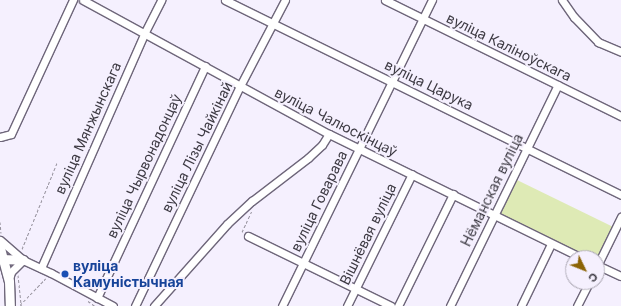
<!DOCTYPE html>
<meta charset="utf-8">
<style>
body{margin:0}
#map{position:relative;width:621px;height:306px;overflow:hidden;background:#f5f0fe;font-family:Inter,sans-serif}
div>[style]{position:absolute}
.green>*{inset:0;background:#deeab5;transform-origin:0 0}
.path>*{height:1px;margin-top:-0.5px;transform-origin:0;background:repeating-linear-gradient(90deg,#96929d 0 3px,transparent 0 5px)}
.roads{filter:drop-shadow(1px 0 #6e667a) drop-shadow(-1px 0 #6e667a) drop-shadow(0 1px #6e667a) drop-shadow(0 -1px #6e667a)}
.minor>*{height:7px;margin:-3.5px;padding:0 3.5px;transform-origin:3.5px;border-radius:3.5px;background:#fff}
.major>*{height:9px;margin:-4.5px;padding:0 4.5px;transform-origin:4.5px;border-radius:4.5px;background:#fff}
.dots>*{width:11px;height:11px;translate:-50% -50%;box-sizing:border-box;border:2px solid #f5f0fe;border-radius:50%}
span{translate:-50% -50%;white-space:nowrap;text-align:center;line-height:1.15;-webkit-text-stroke:4px #f5f0fe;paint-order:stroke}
.street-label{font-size:14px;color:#3d3a43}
.transit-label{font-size:14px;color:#164399;font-weight:700}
.left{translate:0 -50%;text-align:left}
.north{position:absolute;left:565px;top:250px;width:40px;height:40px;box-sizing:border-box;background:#f5f0fe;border:1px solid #aba7b3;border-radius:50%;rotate:133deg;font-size:11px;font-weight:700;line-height:16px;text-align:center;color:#3d3a43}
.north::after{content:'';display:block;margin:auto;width:14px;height:18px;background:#8c6406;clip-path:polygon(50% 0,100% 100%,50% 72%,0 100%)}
</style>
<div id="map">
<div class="green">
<i style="left:517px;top:180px;width:106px;height:38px;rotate:26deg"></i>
</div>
<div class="path">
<i style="left:0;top:222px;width:11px;rotate:85deg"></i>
<i style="left:242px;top:232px;width:23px;rotate:-65deg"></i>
<i style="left:22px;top:249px;width:93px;rotate:-67.9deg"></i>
<i style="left:18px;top:275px;width:31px;rotate:84deg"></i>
<i style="left:88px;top:301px;width:9px;rotate:36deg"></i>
<i style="left:20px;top:305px;width:37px;rotate:-46deg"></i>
</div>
<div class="roads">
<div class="minor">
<i style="left:83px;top:0;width:280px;rotate:28.6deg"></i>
<i style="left:329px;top:134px;width:282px;rotate:26.1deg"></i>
<i style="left:225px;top:0;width:441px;rotate:26.2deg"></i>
<i style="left:385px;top:0;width:263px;rotate:26.2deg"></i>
<i style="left:562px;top:0;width:21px;rotate:55deg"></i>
<i style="left:574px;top:17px;width:35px;rotate:46deg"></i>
<i style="left:598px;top:42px;width:25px;rotate:23deg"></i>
<i style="left:0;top:137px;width:11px;rotate:-15deg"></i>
<i style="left:11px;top:134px;width:148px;rotate:-65.2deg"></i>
<i style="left:248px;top:236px;width:159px;rotate:26.1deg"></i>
<i style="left:0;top:240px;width:30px;rotate:41deg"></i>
<i style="left:23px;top:260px;width:31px;rotate:25deg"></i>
<i style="left:51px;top:273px;width:70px;rotate:28deg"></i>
<i style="left:597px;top:265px;width:26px;rotate:25deg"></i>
<i style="left:597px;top:266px;width:55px;rotate:-63.9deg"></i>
<i style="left:41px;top:268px;width:258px;rotate:-66.2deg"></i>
<i style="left:145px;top:32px;width:36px;rotate:-63deg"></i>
<i style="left:9px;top:280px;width:8px;rotate:-76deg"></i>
<i style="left:11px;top:272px;width:17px;rotate:-45deg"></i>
<i style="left:97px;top:298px;width:256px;rotate:-65deg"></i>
<i style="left:135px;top:306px;width:244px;rotate:-64.5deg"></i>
<i style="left:240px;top:86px;width:97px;rotate:-62.4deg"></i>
<i style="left:154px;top:306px;width:110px;rotate:-48.3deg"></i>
<i style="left:227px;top:224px;width:34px;rotate:-43deg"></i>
<i style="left:252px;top:201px;width:71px;rotate:-37.5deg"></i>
<i style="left:308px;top:158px;width:19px;rotate:-43deg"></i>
<i style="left:322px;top:145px;width:13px;rotate:-58deg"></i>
<i style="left:282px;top:306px;width:341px;rotate:-63.9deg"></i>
<i style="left:347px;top:306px;width:147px;rotate:-63.8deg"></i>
<i style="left:398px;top:306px;width:125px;rotate:-63.8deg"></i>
<i style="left:450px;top:306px;width:246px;rotate:-64deg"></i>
<i style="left:521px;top:306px;width:69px;rotate:-64.2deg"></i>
<i style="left:577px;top:306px;width:27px;rotate:-63deg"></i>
</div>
<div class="major">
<i style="left:0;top:248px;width:34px;rotate:75deg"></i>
<i style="left:9px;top:281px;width:25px;rotate:88deg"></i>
<i style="left:0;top:259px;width:23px;rotate:2deg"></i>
</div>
</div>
<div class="dots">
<i style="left:65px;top:274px;background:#1a4fb4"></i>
</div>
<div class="street-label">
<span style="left:509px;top:47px;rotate:26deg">вуліца Каліноўскага</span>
<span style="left:429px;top:85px;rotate:26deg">вуліца Царука</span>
<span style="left:336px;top:122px;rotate:27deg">вуліца Чалюскінцаў</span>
<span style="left:88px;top:128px;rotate:-66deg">вуліца Мянжынскага</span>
<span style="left:197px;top:147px;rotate:-64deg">вуліца Лізы Чайкінай</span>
<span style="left:144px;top:166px;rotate:-65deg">вуліца Чырвонадонцаў</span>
<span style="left:492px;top:190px;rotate:-64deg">Нёманская вуліца</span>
<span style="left:319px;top:201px;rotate:-64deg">вуліца Говарава</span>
<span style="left:368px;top:234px;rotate:-64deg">Вішнёвая вуліца</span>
</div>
<div class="transit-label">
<span class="left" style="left:73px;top:274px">вуліца<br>Камуністычная</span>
</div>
<div class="north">С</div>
</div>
